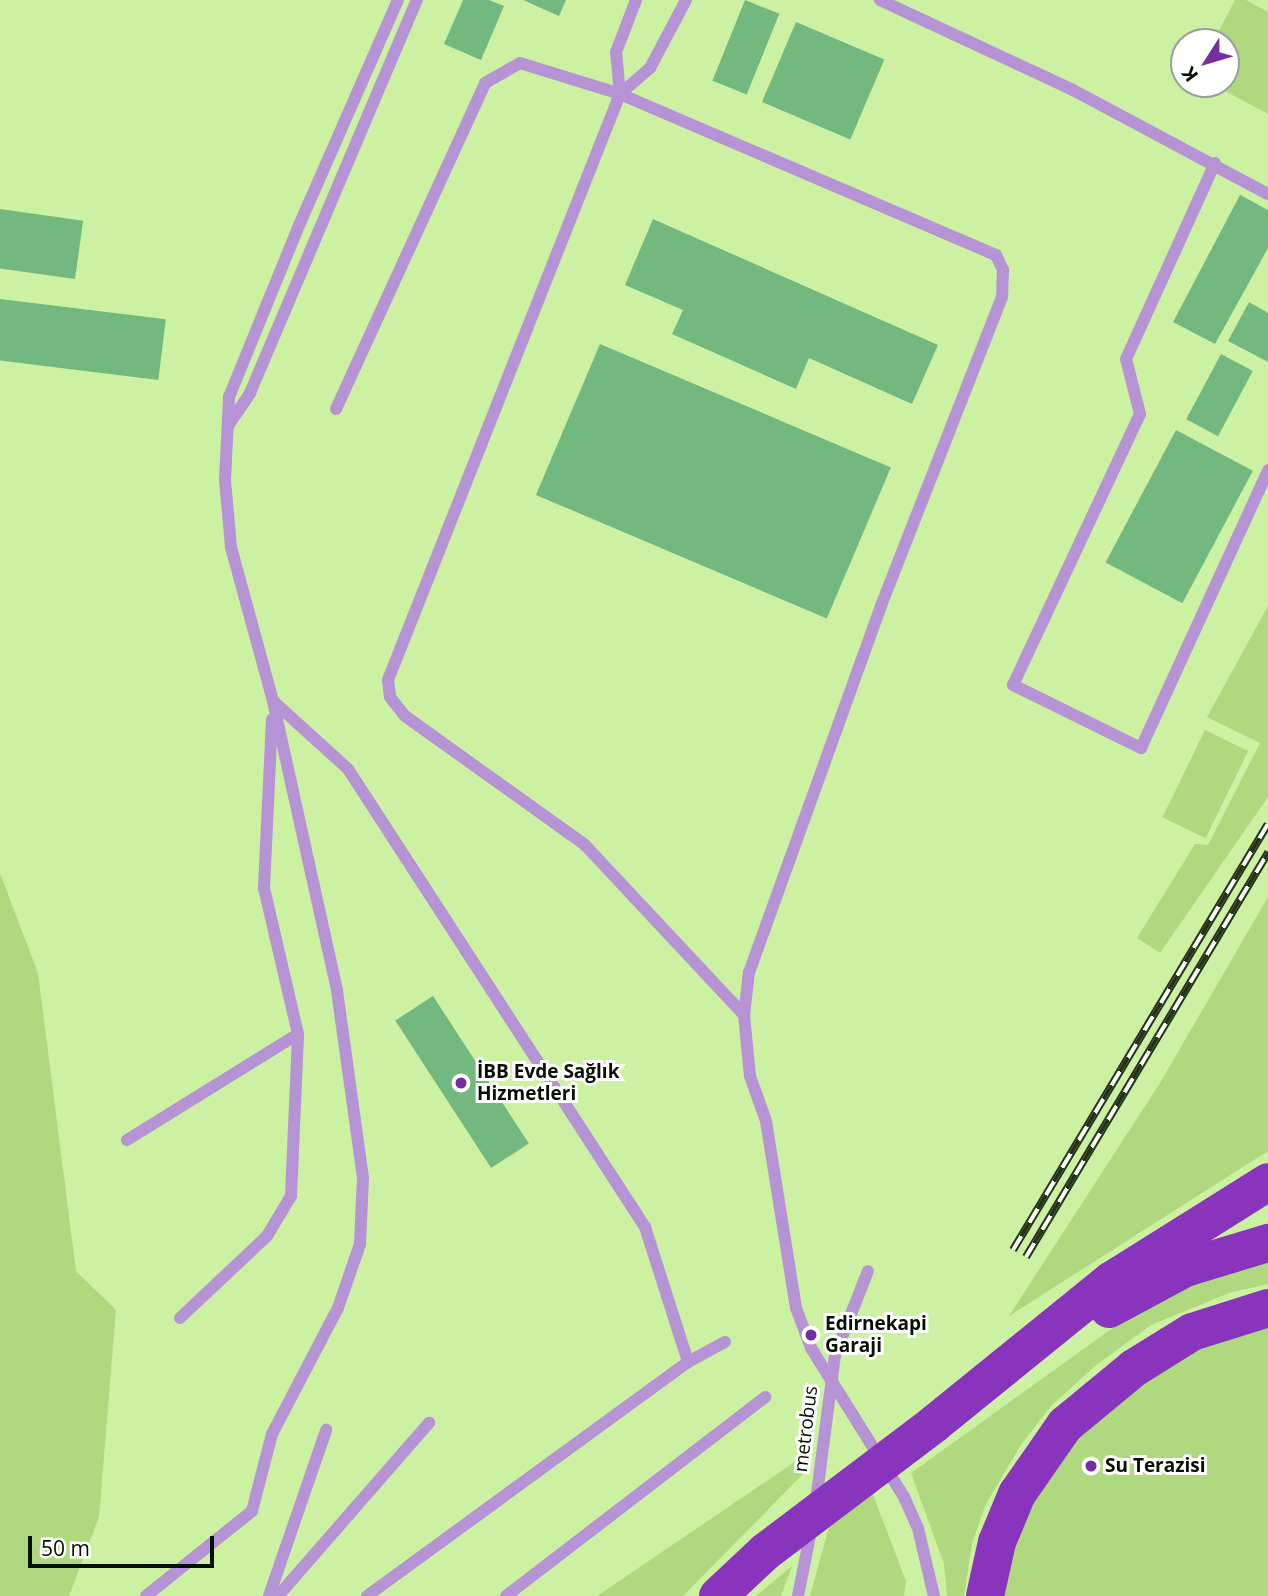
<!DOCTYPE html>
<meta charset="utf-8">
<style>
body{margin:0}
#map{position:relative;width:1268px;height:1596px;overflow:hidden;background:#ccf1a2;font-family:"Open Sans",sans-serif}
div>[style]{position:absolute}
.green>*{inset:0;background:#b0d87f;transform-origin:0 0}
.building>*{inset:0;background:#73b97f;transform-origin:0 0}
.service>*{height:12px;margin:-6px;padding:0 6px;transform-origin:6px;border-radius:6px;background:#b693d4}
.trunk>*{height:38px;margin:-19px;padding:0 19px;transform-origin:19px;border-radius:19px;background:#8934bd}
.rail>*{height:8px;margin-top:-4px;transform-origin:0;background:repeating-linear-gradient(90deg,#fff 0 16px,#243319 0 32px);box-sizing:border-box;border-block:2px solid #243319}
.trunk-bridge>*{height:38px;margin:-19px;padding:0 19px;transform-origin:19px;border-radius:19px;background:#8934bd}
.dots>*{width:19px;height:19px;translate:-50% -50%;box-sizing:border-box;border:4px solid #fff;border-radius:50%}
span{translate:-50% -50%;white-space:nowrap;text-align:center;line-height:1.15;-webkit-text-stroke:6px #fff;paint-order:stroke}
.poi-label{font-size:19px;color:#051000;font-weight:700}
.left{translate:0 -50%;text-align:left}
.street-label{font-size:19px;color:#051000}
.north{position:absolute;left:1170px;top:28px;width:70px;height:70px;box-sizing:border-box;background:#fff;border:2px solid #9b9f99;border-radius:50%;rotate:233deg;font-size:19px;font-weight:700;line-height:28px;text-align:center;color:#051000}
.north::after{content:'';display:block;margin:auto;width:24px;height:32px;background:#742ea2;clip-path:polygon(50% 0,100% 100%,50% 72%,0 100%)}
.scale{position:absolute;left:28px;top:1536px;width:186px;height:32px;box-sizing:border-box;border:4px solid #051000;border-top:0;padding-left:9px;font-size:21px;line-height:24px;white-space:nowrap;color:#051000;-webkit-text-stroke:5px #fff;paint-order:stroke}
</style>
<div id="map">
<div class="green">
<i style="clip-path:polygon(1235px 0,1246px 0,1268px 12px,1268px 114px,1212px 84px,1226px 84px,1226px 42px,1213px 42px)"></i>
<i style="clip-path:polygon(1268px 606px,1268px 797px,1160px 953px,1137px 938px,1195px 844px,1208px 845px,1260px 743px,1207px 717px)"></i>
<i style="left:1205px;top:730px;width:48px;height:97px;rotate:26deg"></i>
<i style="clip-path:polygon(0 873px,38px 973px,76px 1271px,116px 1310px,99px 1517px,69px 1596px,0 1596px)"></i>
<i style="clip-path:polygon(1268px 897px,1268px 1151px,1009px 1316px,1160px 1083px)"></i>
<i style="clip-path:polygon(1268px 1258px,1268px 1284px,1229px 1293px,1151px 1325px,1095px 1366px,1051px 1406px,1020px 1446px,985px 1506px,972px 1544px,964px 1596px,947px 1596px,944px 1564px,911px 1473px,1146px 1304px,1205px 1275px)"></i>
<i style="clip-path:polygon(1268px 1326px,1268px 1596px,1003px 1596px,1013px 1544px,1037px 1493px,1076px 1433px,1125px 1391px,1218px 1339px)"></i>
<i style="clip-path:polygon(805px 1455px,806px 1471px,683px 1596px,597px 1596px)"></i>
<i style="clip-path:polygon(872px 1492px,906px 1581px,904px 1596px,810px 1596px,832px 1516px)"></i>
<i style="clip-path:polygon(792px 1566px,781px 1596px,756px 1596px)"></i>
</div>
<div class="building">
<i style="clip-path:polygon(463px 0,489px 0,504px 6px,481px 60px,444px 44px)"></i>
<i style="clip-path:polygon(523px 0,566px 0,559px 16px)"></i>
<i style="left:745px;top:0;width:37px;height:87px;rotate:22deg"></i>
<i style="left:796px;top:22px;width:96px;height:87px;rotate:23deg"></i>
<i style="clip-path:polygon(1240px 195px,1268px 210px,1268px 248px,1215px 344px,1173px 322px)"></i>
<i style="left:0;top:209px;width:84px;height:59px;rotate:8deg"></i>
<i style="clip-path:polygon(653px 219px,938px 345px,912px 404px,809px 358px,796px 389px,672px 334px,683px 310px,625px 285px)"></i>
<i style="left:0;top:299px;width:167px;height:61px;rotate:7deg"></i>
<i style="clip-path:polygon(1249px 302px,1268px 313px,1268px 362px,1228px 341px)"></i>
<i style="left:600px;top:344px;width:316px;height:164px;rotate:23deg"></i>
<i style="left:1221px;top:354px;width:36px;height:74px;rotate:28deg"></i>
<i style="left:1176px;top:430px;width:87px;height:150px;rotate:28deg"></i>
<i style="left:433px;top:996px;width:176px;height:45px;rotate:57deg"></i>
</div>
<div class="service">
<i style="left:636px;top:0;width:56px;rotate:111deg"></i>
<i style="left:616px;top:52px;width:42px;rotate:84.6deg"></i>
<i style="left:620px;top:94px;width:630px;rotate:111.6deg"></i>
<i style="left:388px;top:680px;width:17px;rotate:83deg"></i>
<i style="left:390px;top:697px;width:24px;rotate:52deg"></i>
<i style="left:405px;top:716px;width:221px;rotate:35.6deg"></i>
<i style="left:585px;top:845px;width:233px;rotate:46.9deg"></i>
<i style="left:880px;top:0;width:213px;rotate:25deg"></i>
<i style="left:1073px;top:90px;width:221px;rotate:28.1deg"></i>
<i style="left:620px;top:94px;width:40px;rotate:-41deg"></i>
<i style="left:650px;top:68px;width:77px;rotate:-62.1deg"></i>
<i style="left:1215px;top:163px;width:215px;rotate:114.4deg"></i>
<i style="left:1126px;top:359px;width:57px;rotate:75.7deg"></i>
<i style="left:1140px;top:414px;width:299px;rotate:115.1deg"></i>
<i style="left:1013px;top:685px;width:143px;rotate:26.2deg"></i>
<i style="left:1141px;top:748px;width:306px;rotate:-65.4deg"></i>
<i style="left:336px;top:409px;width:358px;rotate:-65.4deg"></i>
<i style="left:485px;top:83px;width:40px;rotate:-29.7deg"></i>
<i style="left:520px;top:63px;width:105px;rotate:17.2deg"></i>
<i style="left:620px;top:94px;width:409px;rotate:23.2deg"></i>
<i style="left:996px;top:255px;width:17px;rotate:65deg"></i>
<i style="left:1003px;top:270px;width:27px;rotate:92deg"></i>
<i style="left:1002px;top:297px;width:332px;rotate:111.4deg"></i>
<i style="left:881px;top:606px;width:389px;rotate:109.8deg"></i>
<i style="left:749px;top:972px;width:43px;rotate:96.6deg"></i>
<i style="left:744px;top:1015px;width:61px;rotate:84.4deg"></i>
<i style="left:750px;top:1076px;width:48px;rotate:70.4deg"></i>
<i style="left:766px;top:1121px;width:189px;rotate:80.9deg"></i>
<i style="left:796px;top:1308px;width:43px;rotate:69.4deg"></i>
<i style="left:811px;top:1348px;width:176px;rotate:58deg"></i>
<i style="left:904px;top:1497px;width:34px;rotate:66deg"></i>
<i style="left:918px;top:1528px;width:70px;rotate:76.8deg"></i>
<i style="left:228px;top:426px;width:40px;rotate:-56deg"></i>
<i style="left:250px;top:393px;width:427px;rotate:-67deg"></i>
<i style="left:273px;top:701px;width:101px;rotate:42.2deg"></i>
<i style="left:348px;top:769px;width:546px;rotate:57.04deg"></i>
<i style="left:645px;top:1227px;width:142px;rotate:72.3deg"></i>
<i style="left:127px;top:1140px;width:201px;rotate:-31.8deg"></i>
<i style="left:180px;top:1318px;width:120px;rotate:-43.3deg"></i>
<i style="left:267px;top:1236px;width:47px;rotate:-59deg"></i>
<i style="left:291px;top:1196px;width:162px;rotate:-87.5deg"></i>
<i style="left:298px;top:1034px;width:150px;rotate:-103.1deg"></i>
<i style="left:264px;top:888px;width:169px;rotate:-87.3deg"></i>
<i style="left:816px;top:1501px;width:147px;rotate:-82.6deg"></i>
<i style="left:835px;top:1355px;width:90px;rotate:-68.6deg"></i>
<i style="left:146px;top:1596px;width:136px;rotate:-38.7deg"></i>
<i style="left:252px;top:1511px;width:80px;rotate:-75.4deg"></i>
<i style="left:272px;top:1434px;width:142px;rotate:-62.4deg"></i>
<i style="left:338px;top:1308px;width:68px;rotate:-71deg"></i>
<i style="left:360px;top:1244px;width:66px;rotate:-87.4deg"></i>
<i style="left:363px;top:1178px;width:190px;rotate:-97.9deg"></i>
<i style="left:337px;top:990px;width:296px;rotate:-102.5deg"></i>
<i style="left:273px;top:701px;width:160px;rotate:-105.3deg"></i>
<i style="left:231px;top:547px;width:67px;rotate:-95.1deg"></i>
<i style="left:225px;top:480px;width:83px;rotate:-87.2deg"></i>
<i style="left:229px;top:397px;width:180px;rotate:-67.8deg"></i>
<i style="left:297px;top:230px;width:251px;rotate:-66.3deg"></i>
<i style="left:269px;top:1596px;width:176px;rotate:-71deg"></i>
<i style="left:278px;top:1596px;width:230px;rotate:-48.9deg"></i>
<i style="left:367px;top:1596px;width:397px;rotate:-36.1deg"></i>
<i style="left:688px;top:1362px;width:42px;rotate:-28.4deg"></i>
<i style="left:506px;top:1596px;width:327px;rotate:-37.5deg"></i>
<i style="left:798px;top:1596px;width:71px;rotate:-78.7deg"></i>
</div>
<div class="trunk">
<i style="left:1109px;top:1309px;width:86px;rotate:-28.3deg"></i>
<i style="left:1185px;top:1268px;width:87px;rotate:-16.8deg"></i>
<i style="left:934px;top:1424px;width:229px;rotate:-39deg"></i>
<i style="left:1112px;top:1280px;width:184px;rotate:-32.1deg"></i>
<i style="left:718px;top:1596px;width:64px;rotate:-43.1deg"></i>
<i style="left:985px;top:1596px;width:55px;rotate:-77.5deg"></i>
<i style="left:997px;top:1542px;width:52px;rotate:-67.4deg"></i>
<i style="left:1017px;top:1494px;width:84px;rotate:-55.2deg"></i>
<i style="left:1065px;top:1425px;width:89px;rotate:-39.6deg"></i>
<i style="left:1134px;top:1368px;width:68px;rotate:-31.8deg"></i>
<i style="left:1192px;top:1332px;width:80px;rotate:-17.5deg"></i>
</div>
<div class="rail">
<i style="left:1013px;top:1250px;width:496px;rotate:-59.1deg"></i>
<i style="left:1026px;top:1257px;width:472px;rotate:-59.1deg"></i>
</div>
<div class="trunk-bridge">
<i style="left:765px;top:1552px;width:212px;rotate:-37.1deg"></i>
</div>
<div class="dots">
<i style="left:461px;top:1083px;background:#742ea2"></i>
<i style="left:811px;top:1335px;background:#742ea2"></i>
<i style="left:1091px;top:1466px;background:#742ea2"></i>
</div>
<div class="poi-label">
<span class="left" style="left:477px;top:1083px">İBB Evde Sağlık<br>Hizmetleri</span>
<span class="left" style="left:825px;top:1335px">Edirnekapi<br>Garaji</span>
<span class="left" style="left:1105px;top:1466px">Su Terazisi</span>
</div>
<div class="street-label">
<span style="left:806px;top:1429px;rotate:-83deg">metrobus</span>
</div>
<div class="north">K</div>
<div class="scale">50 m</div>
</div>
